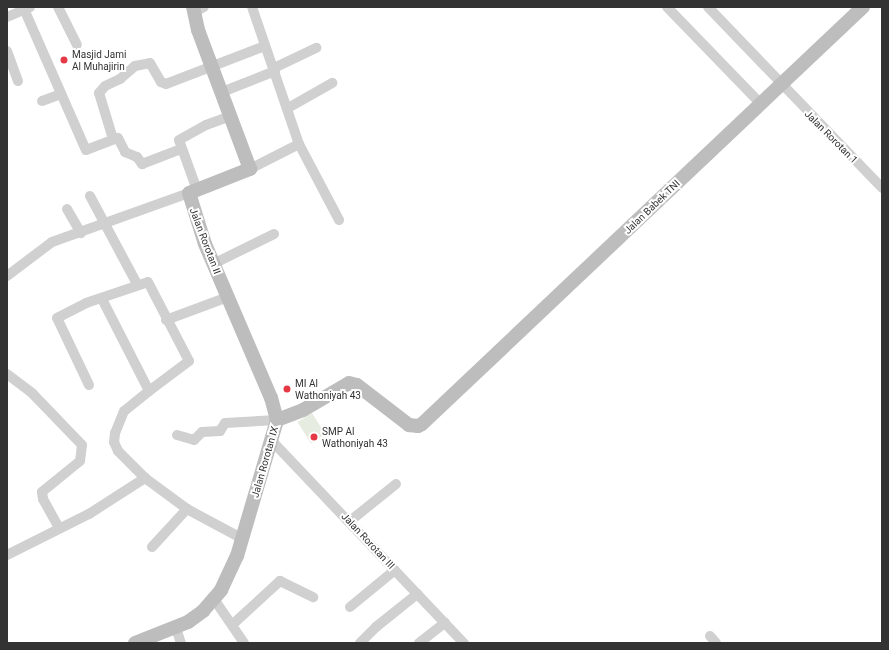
<!DOCTYPE html>
<style>
body{margin:0}
#map{position:relative;width:889px;height:650px;overflow:hidden;background:#fff;font-family:Roboto,sans-serif}
div>[style]{position:absolute}
.green>*{inset:0;background:#e6ecdf;transform-origin:0 0}
.street>*{height:10px;margin:-5px;padding:0 5px;transform-origin:5px;border-radius:5px;background:#d0d0d0}
.secondary>*{height:14px;margin:-7px;padding:0 7px;transform-origin:7px;border-radius:7px;background:#bdbdbd}
.dots>*{width:11px;height:11px;translate:-50% -50%;box-sizing:border-box;border:2px solid #fff;border-radius:50%}
span{translate:-50% -50%;white-space:nowrap;text-align:center;line-height:1.15;-webkit-text-stroke:4px #fff;paint-order:stroke}
.poi-label{font-size:10px;color:#333}
.left{translate:0 -50%;text-align:left}
.street-label{font-size:10px;color:#333}
.frame{position:absolute;inset:0;border:8px solid #333;pointer-events:none}
</style>
<div id="map">
<div class="green">
<i style="left:312px;top:413px;width:25px;height:17px;rotate:58deg"></i>
</div>
<div class="street">
<i style="left:58px;top:7px;width:42px;rotate:63.4deg"></i>
<i style="left:252px;top:7px;width:145px;rotate:71.1deg"></i>
<i style="left:299px;top:144px;width:86px;rotate:62.2deg"></i>
<i style="left:667px;top:7px;width:135px;rotate:45.9deg"></i>
<i style="left:708px;top:7px;width:251px;rotate:46.1deg"></i>
<i style="left:24px;top:9px;width:154px;rotate:66.3deg"></i>
<i style="left:86px;top:150px;width:34px;rotate:-21deg"></i>
<i style="left:118px;top:138px;width:16px;rotate:63deg"></i>
<i style="left:125px;top:152px;width:13px;rotate:23deg"></i>
<i style="left:137px;top:157px;width:9px;rotate:54deg"></i>
<i style="left:142px;top:164px;width:42px;rotate:-21deg"></i>
<i style="left:194px;top:12px;width:11px;rotate:-27deg"></i>
<i style="left:7px;top:17px;width:25px;rotate:-23deg"></i>
<i style="left:7px;top:51px;width:32px;rotate:70deg"></i>
<i style="left:274px;top:68px;width:47px;rotate:-25.5deg"></i>
<i style="left:222px;top:92px;width:57px;rotate:-21.6deg"></i>
<i style="left:42px;top:101px;width:20px;rotate:-20deg"></i>
<i style="left:288px;top:108px;width:51px;rotate:-29.6deg"></i>
<i style="left:113px;top:139px;width:48px;rotate:-106.9deg"></i>
<i style="left:99px;top:93px;width:9px;rotate:-49deg"></i>
<i style="left:105px;top:86px;width:17px;rotate:-25deg"></i>
<i style="left:120px;top:79px;width:20px;rotate:-41deg"></i>
<i style="left:135px;top:66px;width:15px;rotate:-11deg"></i>
<i style="left:150px;top:63px;width:22px;rotate:60deg"></i>
<i style="left:161px;top:82px;width:5px;rotate:22deg"></i>
<i style="left:166px;top:84px;width:106px;rotate:-21deg"></i>
<i style="left:250px;top:169px;width:55px;rotate:-27deg"></i>
<i style="left:197px;top:190px;width:53px;rotate:-109.8deg"></i>
<i style="left:179px;top:140px;width:31px;rotate:-29deg"></i>
<i style="left:206px;top:125px;width:27px;rotate:-20deg"></i>
<i style="left:90px;top:196px;width:100px;rotate:61.9deg"></i>
<i style="left:67px;top:209px;width:28px;rotate:60deg"></i>
<i style="left:213px;top:264px;width:68px;rotate:-26.2deg"></i>
<i style="left:7px;top:276px;width:56px;rotate:-37.1deg"></i>
<i style="left:52px;top:242px;width:145px;rotate:-19.7deg"></i>
<i style="left:102px;top:299px;width:103px;rotate:62.9deg"></i>
<i style="left:149px;top:391px;width:32px;rotate:141deg"></i>
<i style="left:124px;top:411px;width:24px;rotate:112deg"></i>
<i style="left:115px;top:433px;width:9px;rotate:96deg"></i>
<i style="left:114px;top:442px;width:10px;rotate:66deg"></i>
<i style="left:118px;top:451px;width:38px;rotate:45deg"></i>
<i style="left:145px;top:478px;width:52px;rotate:36.4deg"></i>
<i style="left:187px;top:509px;width:64px;rotate:28.2deg"></i>
<i style="left:166px;top:320px;width:66px;rotate:-20.4deg"></i>
<i style="left:7px;top:374px;width:31px;rotate:37deg"></i>
<i style="left:32px;top:393px;width:72px;rotate:46.1deg"></i>
<i style="left:82px;top:445px;width:16px;rotate:97deg"></i>
<i style="left:80px;top:461px;width:49px;rotate:140.8deg"></i>
<i style="left:42px;top:492px;width:7px;rotate:82deg"></i>
<i style="left:43px;top:499px;width:33px;rotate:61deg"></i>
<i style="left:89px;top:385px;width:74px;rotate:-115.5deg"></i>
<i style="left:57px;top:318px;width:33px;rotate:-27deg"></i>
<i style="left:86px;top:303px;width:65px;rotate:-18.7deg"></i>
<i style="left:148px;top:282px;width:89px;rotate:62.6deg"></i>
<i style="left:189px;top:361px;width:50px;rotate:143.1deg"></i>
<i style="left:177px;top:435px;width:18px;rotate:16deg"></i>
<i style="left:194px;top:440px;width:11px;rotate:-45deg"></i>
<i style="left:202px;top:432px;width:18px;rotate:-3deg"></i>
<i style="left:220px;top:431px;width:9px;rotate:-58deg"></i>
<i style="left:225px;top:423px;width:52px;rotate:-3.3deg"></i>
<i style="left:272px;top:441px;width:279px;rotate:46.5deg"></i>
<i style="left:350px;top:521px;width:59px;rotate:-38.8deg"></i>
<i style="left:152px;top:547px;width:52px;rotate:-47.4deg"></i>
<i style="left:7px;top:555px;width:92px;rotate:-26.6deg"></i>
<i style="left:89px;top:514px;width:67px;rotate:-32.7deg"></i>
<i style="left:214px;top:599px;width:53px;rotate:55.7deg"></i>
<i style="left:350px;top:607px;width:58px;rotate:-39.4deg"></i>
<i style="left:233px;top:624px;width:64px;rotate:-42.5deg"></i>
<i style="left:280px;top:581px;width:37px;rotate:26deg"></i>
<i style="left:176px;top:628px;width:16px;rotate:72deg"></i>
<i style="left:710px;top:636px;width:9px;rotate:49deg"></i>
<i style="left:360px;top:643px;width:23px;rotate:-45deg"></i>
<i style="left:376px;top:627px;width:53px;rotate:-38.8deg"></i>
<i style="left:419px;top:643px;width:33px;rotate:-38deg"></i>
</div>
<div class="secondary">
<i style="left:277px;top:420px;width:28px;rotate:-21deg"></i>
<i style="left:303px;top:410px;width:53px;rotate:-30.4deg"></i>
<i style="left:349px;top:383px;width:8px;rotate:14deg"></i>
<i style="left:357px;top:385px;width:66px;rotate:37.6deg"></i>
<i style="left:409px;top:425px;width:9px;rotate:6deg"></i>
<i style="left:418px;top:426px;width:4px;rotate:-27deg"></i>
<i style="left:422px;top:424px;width:607px;rotate:-43.4deg"></i>
<i style="left:135px;top:643px;width:57px;rotate:-21.6deg"></i>
<i style="left:188px;top:622px;width:19px;rotate:-36deg"></i>
<i style="left:203px;top:611px;width:28px;rotate:-49deg"></i>
<i style="left:221px;top:590px;width:38px;rotate:-65deg"></i>
<i style="left:237px;top:556px;width:142px;rotate:-73.6deg"></i>
<i style="left:277px;top:420px;width:23px;rotate:-105deg"></i>
<i style="left:271px;top:398px;width:168px;rotate:-113.2deg"></i>
<i style="left:205px;top:244px;width:53px;rotate:-107.4deg"></i>
<i style="left:189px;top:193px;width:66px;rotate:-21.5deg"></i>
<i style="left:250px;top:169px;width:148px;rotate:-110.5deg"></i>
<i style="left:198px;top:30px;width:24px;rotate:-102deg"></i>
</div>
<div class="dots">
<i style="left:64px;top:60px;background:#e63946"></i>
<i style="left:287px;top:389px;background:#e63946"></i>
<i style="left:314px;top:437px;background:#e63946"></i>
</div>
<div class="poi-label">
<span class="left" style="left:72px;top:60px">Masjid Jami<br>Al Muhajirin</span>
<span class="left" style="left:295px;top:389px">MI Al<br>Wathoniyah 43</span>
<span class="left" style="left:322px;top:437px">SMP Al<br>Wathoniyah 43</span>
</div>
<div class="street-label">
<span style="left:831px;top:137px;rotate:45deg">Jalan Rorotan 1</span>
<span style="left:652px;top:207px;rotate:-44deg">Jalan Babek TNI</span>
<span style="left:205px;top:241px;rotate:69deg">Jalan Rorotan II</span>
<span style="left:265px;top:462px;rotate:-74deg">Jalan Rorotan IX</span>
<span style="left:368px;top:541px;rotate:47deg">Jalan Rorotan III</span>
</div>
<div class="frame"></div>
</div>
